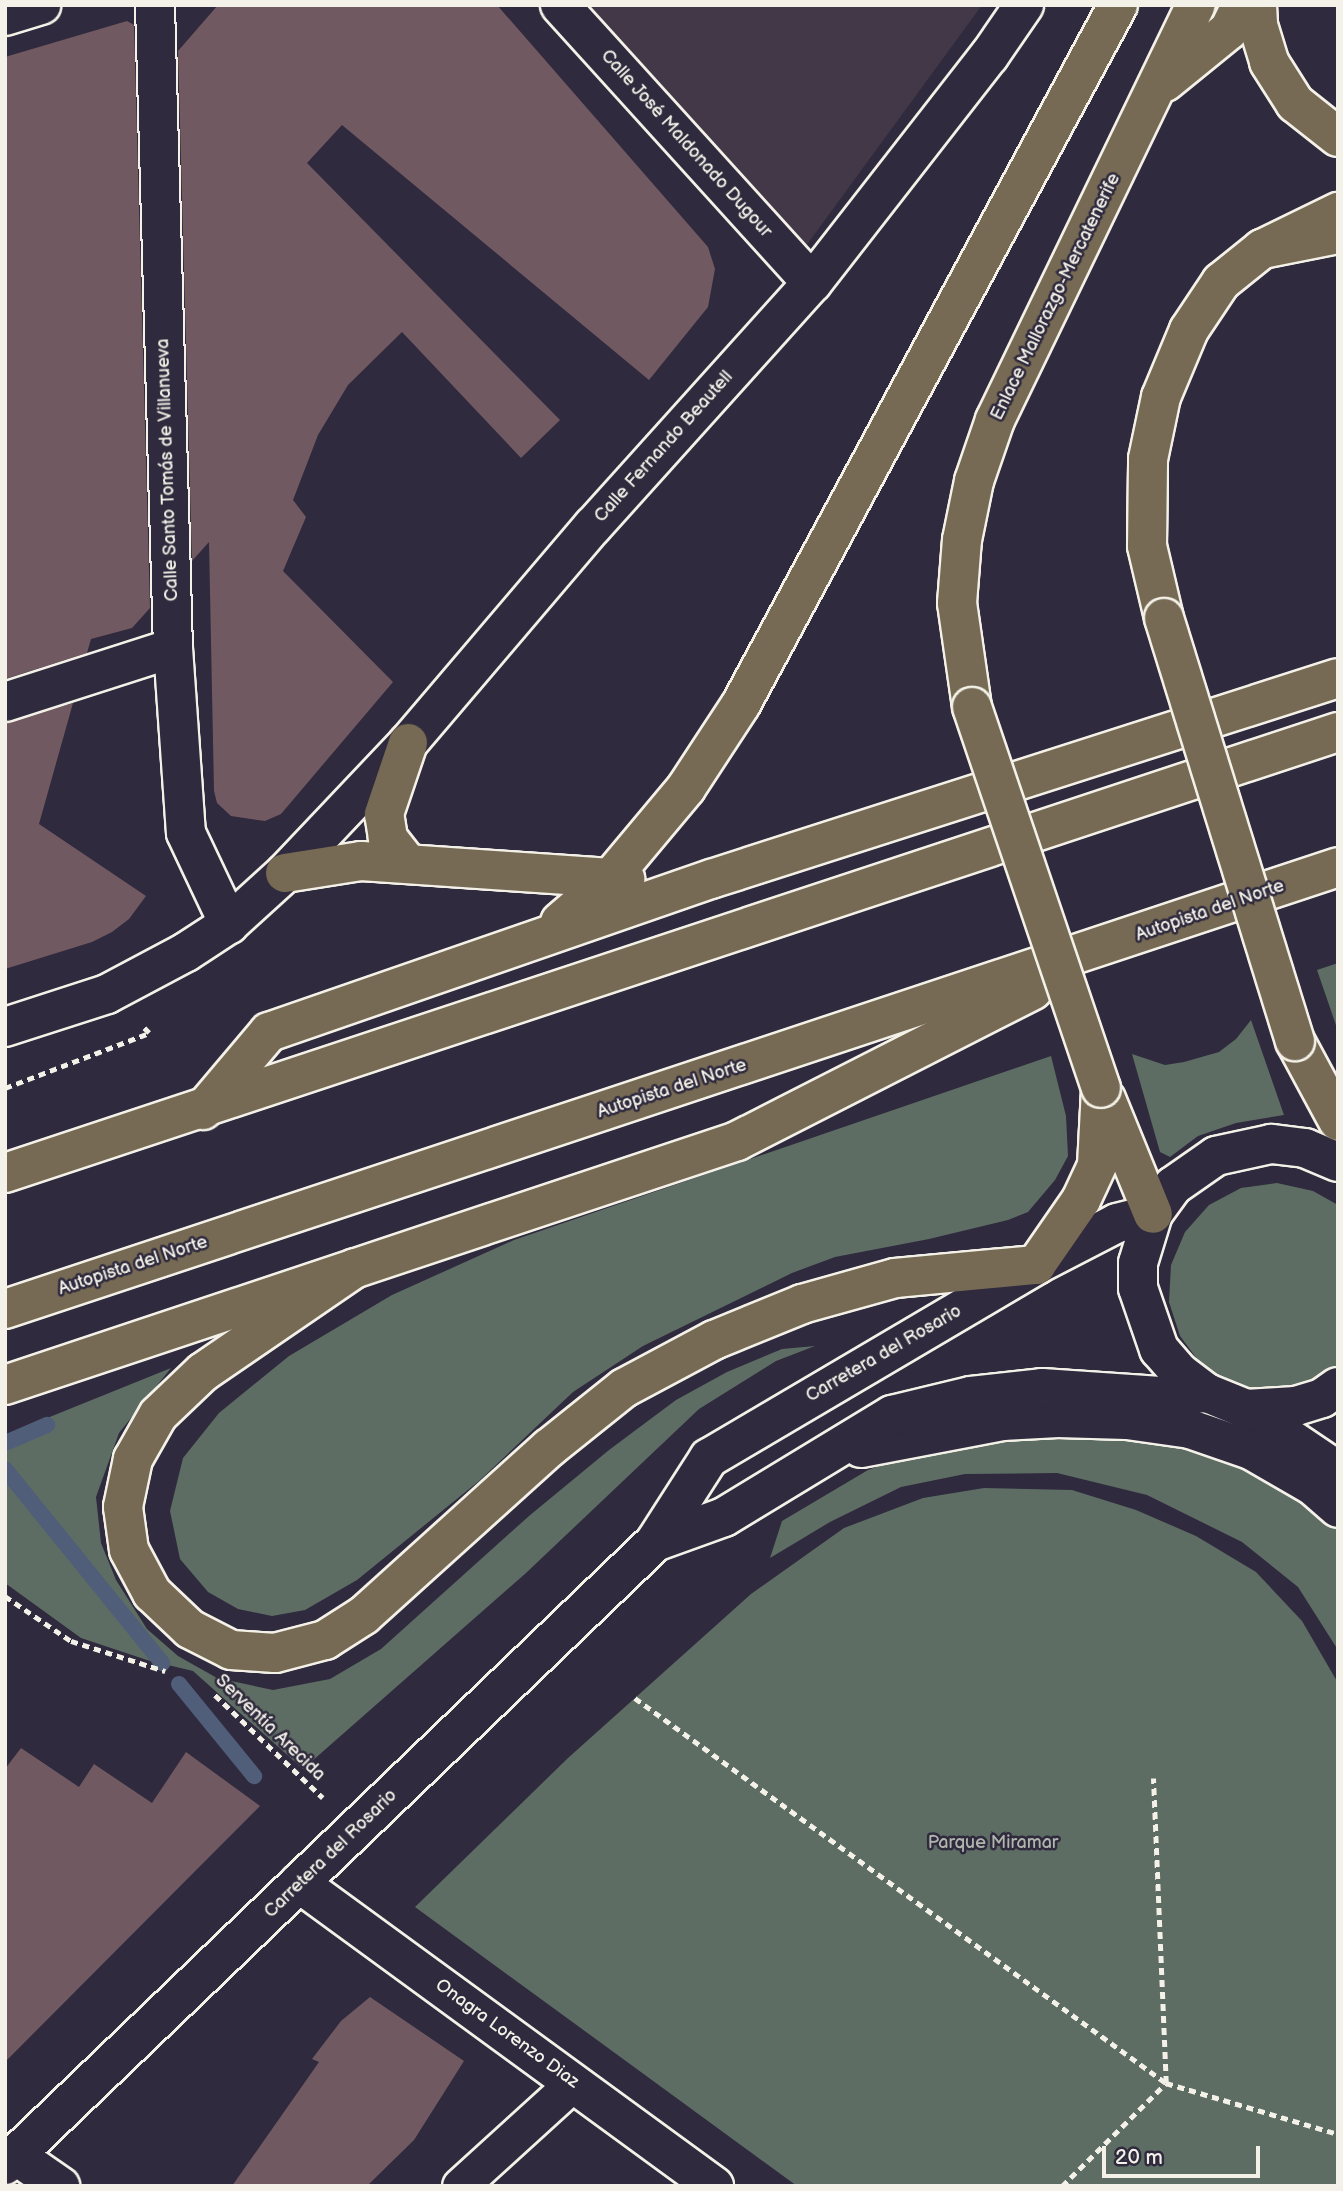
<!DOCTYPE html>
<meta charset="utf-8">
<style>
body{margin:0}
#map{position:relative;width:1343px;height:2191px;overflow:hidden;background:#2f2a3d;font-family:"Balsamiq Sans",sans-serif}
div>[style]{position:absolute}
.built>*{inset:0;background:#433848}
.green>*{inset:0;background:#5d6d64}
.stream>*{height:16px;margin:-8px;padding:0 8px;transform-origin:8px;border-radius:8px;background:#505e79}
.building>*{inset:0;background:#715962}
.path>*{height:4.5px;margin-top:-2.25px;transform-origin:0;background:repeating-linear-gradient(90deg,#f4f1e8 0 7px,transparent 0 12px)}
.roads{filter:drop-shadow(2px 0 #f4f1e8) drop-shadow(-2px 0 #f4f1e8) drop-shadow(0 2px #f4f1e8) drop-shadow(0 -2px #f4f1e8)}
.pedestrian>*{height:35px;margin:-17.5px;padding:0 17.5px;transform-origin:17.5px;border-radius:17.5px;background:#2f2a3d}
.minor>*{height:38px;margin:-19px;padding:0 19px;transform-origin:19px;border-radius:19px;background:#2f2a3d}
.tertiary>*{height:38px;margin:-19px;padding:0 19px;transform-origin:19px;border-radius:19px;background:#2f2a3d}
.secondary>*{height:38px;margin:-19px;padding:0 19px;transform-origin:19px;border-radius:19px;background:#2f2a3d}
.primary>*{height:38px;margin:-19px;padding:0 19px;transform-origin:19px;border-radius:19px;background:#766a54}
.motorway>*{height:38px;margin:-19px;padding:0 19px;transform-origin:19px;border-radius:19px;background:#766a54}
.bridges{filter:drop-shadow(2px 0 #f4f1e8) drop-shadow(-2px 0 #f4f1e8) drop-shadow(0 2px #f4f1e8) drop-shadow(0 -2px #f4f1e8)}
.primary-bridge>*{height:38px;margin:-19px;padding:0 19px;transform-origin:19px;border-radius:19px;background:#766a54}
span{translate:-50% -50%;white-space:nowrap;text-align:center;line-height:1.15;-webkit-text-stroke:5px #2f2a3d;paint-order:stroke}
.street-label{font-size:18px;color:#f4f1e8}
.park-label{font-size:18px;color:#b0b6ad}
.frame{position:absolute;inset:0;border:7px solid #f4f1e8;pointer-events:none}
.scale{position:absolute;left:1102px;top:2146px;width:158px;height:32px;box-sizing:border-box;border:4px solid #f4f1e8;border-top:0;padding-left:9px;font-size:21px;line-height:24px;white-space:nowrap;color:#f4f1e8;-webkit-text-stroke:5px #2f2a3d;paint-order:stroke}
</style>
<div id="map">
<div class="built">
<i style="clip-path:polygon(543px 5px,982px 5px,784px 276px)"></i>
</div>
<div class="green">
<i style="clip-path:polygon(1338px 963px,1338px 1031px,1317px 970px)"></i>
<i style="clip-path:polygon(1251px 1020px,1284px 1115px,1236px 1123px,1198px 1136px,1170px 1157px,1160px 1152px,1132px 1054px,1165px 1065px,1184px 1062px,1219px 1052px,1236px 1039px)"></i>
<i style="clip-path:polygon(1051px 1056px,1066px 1116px,1068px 1156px,1055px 1180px,1028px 1212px,1008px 1220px,929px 1239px,835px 1257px,792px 1273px,643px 1346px,573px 1392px,479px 1481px,357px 1580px,305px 1610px,272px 1616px,238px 1609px,208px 1592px,180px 1559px,170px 1511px,183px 1458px,219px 1413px,289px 1356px,392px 1295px,514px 1240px)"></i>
<i style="clip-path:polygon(1277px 1183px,1313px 1191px,1338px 1205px,1338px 1371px,1292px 1393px,1259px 1392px,1227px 1383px,1200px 1363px,1180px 1336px,1169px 1302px,1171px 1265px,1185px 1232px,1209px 1205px,1241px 1188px)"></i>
<i style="clip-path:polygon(815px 1346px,776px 1361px,699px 1409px,526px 1573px,303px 1769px,193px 1671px,147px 1660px,81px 1638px,5px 1583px,5px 1435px,171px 1368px,119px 1433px,96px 1497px,101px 1543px,116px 1580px,147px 1629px,178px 1656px,217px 1678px,273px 1690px,330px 1679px,381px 1649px,529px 1516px,609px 1450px,676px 1400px,727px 1372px,782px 1349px)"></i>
<i style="clip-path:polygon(1067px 1431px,1188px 1446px,1266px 1472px,1338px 1525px,1338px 1650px,1298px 1587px,1242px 1542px,1147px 1495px,1057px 1473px,965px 1474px,901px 1487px,830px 1522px,770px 1558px,782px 1521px,868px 1470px,901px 1458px,1011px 1436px)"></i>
<i style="clip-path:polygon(984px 1488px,1072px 1490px,1136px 1510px,1196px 1536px,1256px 1572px,1302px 1621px,1338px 1683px,1338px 2186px,797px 2186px,415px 1907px,568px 1758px,751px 1594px,844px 1528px,923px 1498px)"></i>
</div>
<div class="stream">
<i style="left:5px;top:1443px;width:46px;rotate:-23.2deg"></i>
<i style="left:5px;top:1469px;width:250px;rotate:51deg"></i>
<i style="left:179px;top:1684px;width:119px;rotate:50.8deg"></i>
</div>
<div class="building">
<i style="clip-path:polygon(218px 5px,497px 5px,708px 247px,715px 269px,708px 307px,649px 380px,342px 125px,307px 163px,560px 420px,521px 458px,402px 332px,348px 385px,318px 435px,293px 500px,306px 517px,283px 571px,393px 682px,281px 814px,265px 821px,231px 816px,217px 803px,214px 791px,209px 542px,192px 561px,178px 51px)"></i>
<i style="clip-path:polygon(127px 21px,134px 25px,150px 608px,132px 628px,91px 639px,87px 653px,5px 679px,5px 57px)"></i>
<i style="clip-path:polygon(73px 703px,39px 824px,146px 896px,129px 919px,112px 932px,92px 942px,5px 969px,5px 723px)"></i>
<i style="clip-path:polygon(21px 1748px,79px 1787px,94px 1764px,152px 1803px,186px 1752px,260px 1806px,5px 2062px,5px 1769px)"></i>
<i style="clip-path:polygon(370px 1997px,464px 2061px,414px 2140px,367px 2186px,232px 2186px,319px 2062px,312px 2059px,341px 2021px)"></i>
</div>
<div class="path">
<i style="left:5px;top:1088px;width:154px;rotate:-20.9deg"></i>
<i style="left:149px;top:1033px;width:7px;rotate:-135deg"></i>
<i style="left:5px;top:1596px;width:80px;rotate:34.3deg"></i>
<i style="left:71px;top:1641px;width:99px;rotate:17.7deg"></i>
<i style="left:215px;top:1695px;width:149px;rotate:43.6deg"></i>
<i style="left:635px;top:1698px;width:656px;rotate:35.94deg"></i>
<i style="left:1166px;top:2083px;width:179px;rotate:16.5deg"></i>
<i style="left:1062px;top:2186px;width:146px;rotate:-44.7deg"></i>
<i style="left:1166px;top:2083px;width:305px;rotate:-92.4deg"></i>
</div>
<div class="roads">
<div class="pedestrian">
<i style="left:460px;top:2186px;width:153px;rotate:-42.3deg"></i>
</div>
<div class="minor">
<i style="left:155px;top:5px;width:643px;rotate:88.4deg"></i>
<i style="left:173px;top:648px;width:185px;rotate:86deg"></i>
<i style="left:186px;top:833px;width:101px;rotate:64.7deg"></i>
<i style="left:560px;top:5px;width:375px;rotate:47.8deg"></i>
<i style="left:5px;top:16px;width:38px;rotate:-17deg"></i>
<i style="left:5px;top:702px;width:176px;rotate:-17.8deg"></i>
<i style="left:299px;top:1883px;width:514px;rotate:36.13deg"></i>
<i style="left:15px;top:2155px;width:55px;rotate:34.6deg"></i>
</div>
<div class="tertiary">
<i style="left:5px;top:1027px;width:107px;rotate:-17.9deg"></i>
<i style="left:107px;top:994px;width:89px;rotate:-28deg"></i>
<i style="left:186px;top:952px;width:51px;rotate:-33.1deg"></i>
<i style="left:229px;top:924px;width:76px;rotate:-42.3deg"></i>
<i style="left:285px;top:873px;width:179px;rotate:-46.6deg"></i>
<i style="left:408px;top:743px;width:285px;rotate:-49.6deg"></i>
<i style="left:593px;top:526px;width:327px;rotate:-48deg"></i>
<i style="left:812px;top:283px;width:288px;rotate:-52.1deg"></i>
<i style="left:989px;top:56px;width:62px;rotate:-55.5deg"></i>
</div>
<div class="secondary">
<i style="left:1338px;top:1162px;width:36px;rotate:-157deg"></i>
<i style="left:1305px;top:1148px;width:34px;rotate:-173deg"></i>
<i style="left:1271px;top:1144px;width:56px;rotate:167.7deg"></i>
<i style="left:1216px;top:1156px;width:52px;rotate:145.1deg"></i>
<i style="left:1173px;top:1186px;width:34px;rotate:126deg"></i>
<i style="left:1153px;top:1214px;width:51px;rotate:107deg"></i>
<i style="left:1138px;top:1263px;width:25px;rotate:90deg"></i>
<i style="left:1138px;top:1288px;width:65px;rotate:71deg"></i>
<i style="left:1159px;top:1349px;width:32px;rotate:49deg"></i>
<i style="left:1180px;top:1373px;width:34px;rotate:37deg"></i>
<i style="left:1207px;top:1393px;width:42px;rotate:22.3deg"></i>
<i style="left:1246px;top:1409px;width:50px;rotate:-3.4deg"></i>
<i style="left:1296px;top:1406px;width:27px;rotate:-17deg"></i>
<i style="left:1322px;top:1398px;width:19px;rotate:-35deg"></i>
<i style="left:1246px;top:1409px;width:111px;rotate:34deg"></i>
<i style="left:861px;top:1448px;width:144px;rotate:-10.8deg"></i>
<i style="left:1002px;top:1421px;width:56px;rotate:-3.1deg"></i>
<i style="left:1058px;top:1418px;width:69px;rotate:1.7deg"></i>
<i style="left:1127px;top:1420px;width:64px;rotate:8.1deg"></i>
<i style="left:1190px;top:1429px;width:65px;rotate:19deg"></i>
<i style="left:1251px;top:1450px;width:72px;rotate:30.1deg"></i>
<i style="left:1313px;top:1486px;width:33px;rotate:41deg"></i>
<i style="left:655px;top:1542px;width:73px;rotate:-19.9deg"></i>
<i style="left:724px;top:1517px;width:197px;rotate:-31.3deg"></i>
<i style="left:892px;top:1415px;width:81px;rotate:-13.5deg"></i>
<i style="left:971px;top:1396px;width:71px;rotate:-6.4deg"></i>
<i style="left:1042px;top:1388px;width:122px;rotate:3.8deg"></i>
<i style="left:1164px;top:1396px;width:43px;rotate:-4deg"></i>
<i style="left:5px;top:2165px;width:900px;rotate:-43.78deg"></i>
<i style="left:655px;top:1542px;width:100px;rotate:-57.3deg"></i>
<i style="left:709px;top:1458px;width:380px;rotate:-30.5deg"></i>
<i style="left:1036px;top:1265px;width:91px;rotate:-27.4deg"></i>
<i style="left:1117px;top:1223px;width:37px;rotate:-14deg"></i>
</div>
<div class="primary">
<i style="left:1257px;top:5px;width:20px;rotate:87deg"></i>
<i style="left:1258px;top:25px;width:39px;rotate:73deg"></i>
<i style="left:1269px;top:62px;width:49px;rotate:57.6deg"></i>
<i style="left:1295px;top:103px;width:55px;rotate:38.3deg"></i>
<i style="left:1165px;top:82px;width:82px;rotate:-39.1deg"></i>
<i style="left:1229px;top:30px;width:28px;rotate:-64deg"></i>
<i style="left:1164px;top:618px;width:74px;rotate:-103.3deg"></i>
<i style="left:1147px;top:546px;width:87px;rotate:-89.3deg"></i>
<i style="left:1148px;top:459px;width:63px;rotate:-78.2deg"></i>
<i style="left:1161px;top:397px;width:73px;rotate:-67.3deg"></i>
<i style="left:1189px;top:330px;width:58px;rotate:-56.3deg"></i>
<i style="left:1221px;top:282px;width:53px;rotate:-38.8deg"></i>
<i style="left:1262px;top:249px;width:85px;rotate:-26deg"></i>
<i style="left:972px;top:707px;width:105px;rotate:-98.2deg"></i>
<i style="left:957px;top:603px;width:63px;rotate:-85.5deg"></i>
<i style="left:962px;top:540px;width:60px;rotate:-78.5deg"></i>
<i style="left:974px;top:481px;width:65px;rotate:-71deg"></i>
<i style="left:995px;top:420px;width:461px;rotate:-64.2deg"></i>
<i style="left:1295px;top:1041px;width:91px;rotate:61.7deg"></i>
<i style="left:1106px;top:1099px;width:124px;rotate:67.8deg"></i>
<i style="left:1036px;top:1265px;width:79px;rotate:-55.3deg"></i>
<i style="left:1081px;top:1200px;width:38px;rotate:-65deg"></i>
<i style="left:1097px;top:1165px;width:77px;rotate:-87deg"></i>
</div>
<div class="motorway">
<i style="left:1262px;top:249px;width:77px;rotate:-11.2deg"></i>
<i style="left:408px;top:864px;width:33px;rotate:-128deg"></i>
<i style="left:388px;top:838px;width:24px;rotate:-99deg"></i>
<i style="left:384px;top:814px;width:75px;rotate:-71.3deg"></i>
<i style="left:285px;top:873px;width:77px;rotate:-9deg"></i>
<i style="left:361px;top:861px;width:265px;rotate:3.9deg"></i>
<i style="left:560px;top:922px;width:66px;rotate:-40.7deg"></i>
<i style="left:610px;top:879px;width:119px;rotate:-50.1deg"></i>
<i style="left:686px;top:788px;width:100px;rotate:-56.8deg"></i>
<i style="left:741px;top:704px;width:794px;rotate:-61.66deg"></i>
<i style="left:203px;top:1110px;width:102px;rotate:-49.8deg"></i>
<i style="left:269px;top:1032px;width:468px;rotate:-19.1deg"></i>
<i style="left:711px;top:879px;width:658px;rotate:-17.77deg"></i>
<i style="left:5px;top:1173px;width:1404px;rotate:-18.31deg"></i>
<i style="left:355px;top:1268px;width:184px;rotate:145.6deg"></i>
<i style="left:203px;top:1372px;width:62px;rotate:136.3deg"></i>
<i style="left:158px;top:1415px;width:51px;rotate:119.6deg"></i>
<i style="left:133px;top:1459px;width:49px;rotate:101.8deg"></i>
<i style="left:123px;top:1507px;width:43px;rotate:82.1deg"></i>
<i style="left:129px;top:1550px;width:49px;rotate:61.9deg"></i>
<i style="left:152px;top:1593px;width:52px;rotate:43.5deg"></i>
<i style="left:190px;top:1629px;width:46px;rotate:27.1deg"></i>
<i style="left:231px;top:1650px;width:44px;rotate:3.9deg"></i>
<i style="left:275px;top:1653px;width:52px;rotate:-14.6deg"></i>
<i style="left:325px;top:1640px;width:46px;rotate:-32.7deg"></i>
<i style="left:364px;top:1615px;width:249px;rotate:-42.1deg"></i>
<i style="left:549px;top:1448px;width:96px;rotate:-38.7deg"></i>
<i style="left:624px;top:1388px;width:102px;rotate:-28.1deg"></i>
<i style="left:714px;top:1340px;width:95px;rotate:-22.2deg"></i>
<i style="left:802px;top:1304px;width:97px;rotate:-15.6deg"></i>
<i style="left:895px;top:1278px;width:142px;rotate:-5.3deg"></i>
<i style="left:5px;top:1309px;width:1404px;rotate:-18.34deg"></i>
<i style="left:5px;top:1385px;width:772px;rotate:-18.43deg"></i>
<i style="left:737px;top:1141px;width:332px;rotate:-27deg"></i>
</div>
</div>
<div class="bridges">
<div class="primary-bridge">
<i style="left:1164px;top:618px;width:443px;rotate:72.8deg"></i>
<i style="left:972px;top:707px;width:402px;rotate:71.3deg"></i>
</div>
</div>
<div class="street-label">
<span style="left:686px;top:144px;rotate:48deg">Calle José Maldonado Dugour</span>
<span style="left:1056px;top:297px;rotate:-64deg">Enlace Mallorazgo-Mercatenerife</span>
<span style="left:664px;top:447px;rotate:-48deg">Calle Fernando Beautell</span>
<span style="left:168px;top:470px;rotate:-92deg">Calle Santo Tomás de Villanueva</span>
<span style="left:1210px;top:911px;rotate:-19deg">Autopista del Norte</span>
<span style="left:672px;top:1089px;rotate:-18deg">Autopista del Norte</span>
<span style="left:133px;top:1266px;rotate:-18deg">Autopista del Norte</span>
<span style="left:884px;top:1354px;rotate:-30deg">Carretera del Rosario</span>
<span style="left:270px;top:1728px;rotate:44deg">Serventía Arecida</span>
<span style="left:331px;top:1854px;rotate:-44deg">Carretera del Rosario</span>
<span style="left:507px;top:2034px;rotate:36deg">Onagra Lorenzo Diaz</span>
</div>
<div class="park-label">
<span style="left:993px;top:1843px">Parque Miramar</span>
</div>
<div class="frame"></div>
<div class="scale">20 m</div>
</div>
